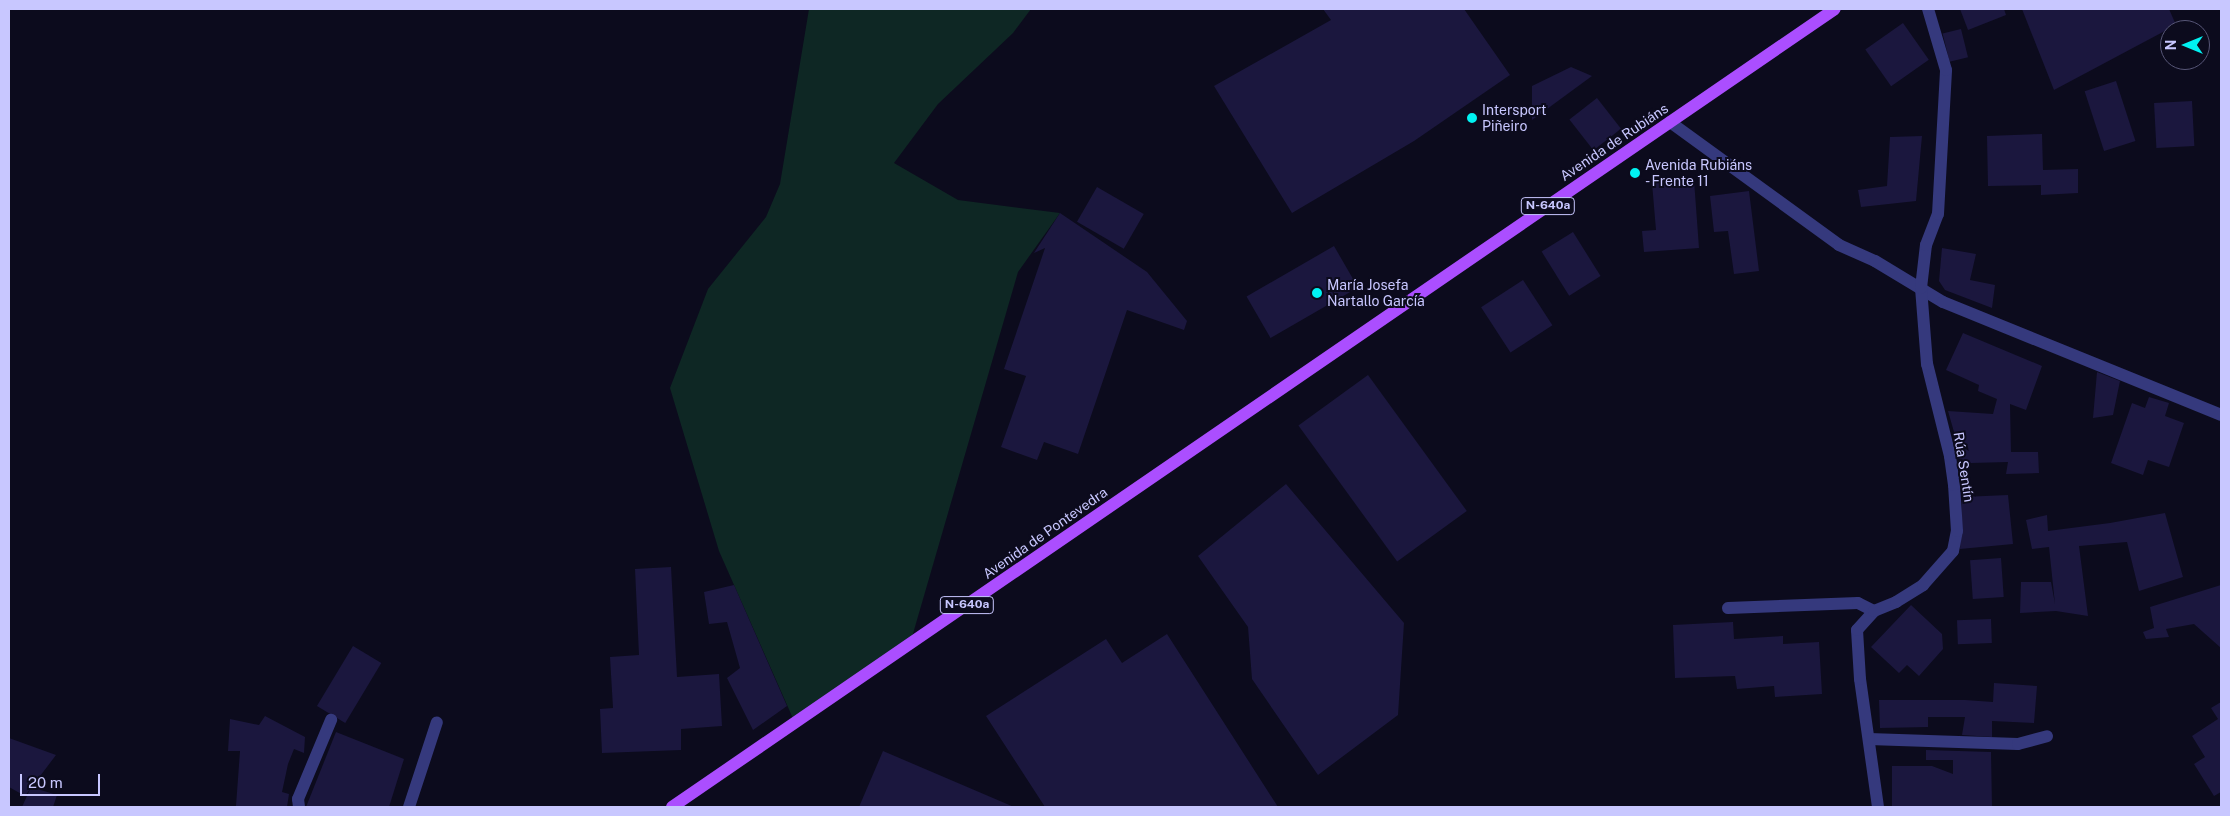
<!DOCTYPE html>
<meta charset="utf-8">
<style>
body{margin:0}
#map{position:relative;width:2230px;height:816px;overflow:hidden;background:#0c0b1d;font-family:"Public Sans",sans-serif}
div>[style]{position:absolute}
.green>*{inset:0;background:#0e2724}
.building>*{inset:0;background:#1b173e;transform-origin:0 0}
.minor>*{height:12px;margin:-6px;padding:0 6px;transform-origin:6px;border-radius:6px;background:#35397d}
.major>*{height:12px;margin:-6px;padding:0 6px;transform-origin:6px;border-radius:6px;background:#ab4eff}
.dots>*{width:14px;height:14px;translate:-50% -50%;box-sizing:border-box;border:2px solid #0c0b1d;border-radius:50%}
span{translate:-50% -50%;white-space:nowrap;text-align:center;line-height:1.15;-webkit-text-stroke:4px #0c0b1d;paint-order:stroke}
.shield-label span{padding:1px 4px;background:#0c0b1d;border:1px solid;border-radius:4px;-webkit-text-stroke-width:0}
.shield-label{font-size:12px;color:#c8c7ff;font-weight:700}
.poi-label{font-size:14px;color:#c8c7ff}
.left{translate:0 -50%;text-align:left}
.street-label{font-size:14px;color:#c8c7ff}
.frame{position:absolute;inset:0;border:10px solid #c8c7ff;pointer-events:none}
.north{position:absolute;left:2160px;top:20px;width:50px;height:50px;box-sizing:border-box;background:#0c0b1d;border:1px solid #575677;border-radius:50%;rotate:270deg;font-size:14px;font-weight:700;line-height:20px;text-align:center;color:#c8c7ff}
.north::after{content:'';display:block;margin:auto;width:18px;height:22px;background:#00f2f2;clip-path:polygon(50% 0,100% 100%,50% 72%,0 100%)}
.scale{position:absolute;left:20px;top:774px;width:80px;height:22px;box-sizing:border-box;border:2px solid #c8c7ff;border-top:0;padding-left:6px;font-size:15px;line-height:18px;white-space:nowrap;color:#c8c7ff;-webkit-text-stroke:4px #0c0b1d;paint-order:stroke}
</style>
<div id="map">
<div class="green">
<i style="clip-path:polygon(809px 9px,1031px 9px,1013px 33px,938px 104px,894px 163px,958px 200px,1060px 213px,1018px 272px,910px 644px,795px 723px,719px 551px,670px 388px,708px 289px,766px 217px,780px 184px)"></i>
</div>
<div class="building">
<i style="clip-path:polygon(1323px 9px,1464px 9px,1510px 75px,1414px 141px,1292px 213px,1214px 86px,1331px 20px)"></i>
<i style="clip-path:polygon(1960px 9px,2004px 9px,2006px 15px,1968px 30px)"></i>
<i style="clip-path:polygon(2022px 9px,2169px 9px,2176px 25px,2054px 90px)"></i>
<i style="left:1903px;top:23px;width:45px;height:46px;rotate:55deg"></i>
<i style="left:1961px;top:29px;width:29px;height:19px;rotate:76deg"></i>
<i style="clip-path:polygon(1571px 67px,1592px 76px,1532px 120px,1532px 86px)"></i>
<i style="left:2116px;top:81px;width:63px;height:33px;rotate:72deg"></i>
<i style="left:1597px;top:98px;width:39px;height:35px;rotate:52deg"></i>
<i style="left:2192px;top:101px;width:45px;height:38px;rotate:87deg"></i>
<i style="clip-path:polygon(2042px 134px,2043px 170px,2078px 169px,2078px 193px,2041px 195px,2041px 185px,1988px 186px,1987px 136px)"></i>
<i style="clip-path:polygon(1922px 136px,1916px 201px,1861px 207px,1858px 190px,1887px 186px,1890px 137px)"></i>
<i style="clip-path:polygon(1694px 180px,1699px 248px,1644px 252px,1642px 231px,1656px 230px,1652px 183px)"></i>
<i style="left:1097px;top:187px;width:54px;height:40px;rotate:30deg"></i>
<i style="clip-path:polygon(1749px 191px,1759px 271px,1734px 274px,1728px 231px,1714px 232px,1710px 196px)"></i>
<i style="clip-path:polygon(1060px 213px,1147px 272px,1187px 321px,1184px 330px,1127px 310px,1078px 454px,1044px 442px,1037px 460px,1001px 447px,1026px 376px,1004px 369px,1045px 248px,1034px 253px)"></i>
<i style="left:1573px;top:232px;width:52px;height:37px;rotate:58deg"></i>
<i style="left:1334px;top:246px;width:48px;height:101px;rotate:60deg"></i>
<i style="clip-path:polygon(1942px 248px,1976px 254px,1970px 280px,1995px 285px,1992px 308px,1945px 290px,1939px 281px)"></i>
<i style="left:1523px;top:280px;width:54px;height:50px;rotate:57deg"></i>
<i style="clip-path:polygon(1963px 333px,2042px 366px,2026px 410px,2010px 404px,2011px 452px,2038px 452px,2039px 473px,2006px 474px,2008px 462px,1971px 463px,1957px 458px,1954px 432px,1948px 411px,1993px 414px,1997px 399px,1978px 391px,1979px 385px,1946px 370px)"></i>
<i style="clip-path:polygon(2097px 372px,2120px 381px,2113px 415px,2093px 418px)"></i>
<i style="left:1368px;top:375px;width:168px;height:86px;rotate:54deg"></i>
<i style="clip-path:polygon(2149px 397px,2169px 403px,2165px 416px,2184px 423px,2169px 467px,2148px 460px,2143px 475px,2111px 463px,2132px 403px,2145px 408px)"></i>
<i style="clip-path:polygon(1286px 484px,1404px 623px,1398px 715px,1318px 775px,1252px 679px,1248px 627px,1198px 556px)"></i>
<i style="clip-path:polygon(2008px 495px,2013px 544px,1960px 549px,1962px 497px)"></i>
<i style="clip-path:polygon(2165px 513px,2183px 577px,2139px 591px,2127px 542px,2079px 546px,2088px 616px,2056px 611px,2020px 613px,2021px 582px,2051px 582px,2055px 604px,2049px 547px,2032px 549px,2026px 520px,2047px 515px,2048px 531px,2110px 523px)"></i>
<i style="left:2001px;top:558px;width:39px;height:31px;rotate:86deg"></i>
<i style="clip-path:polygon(671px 567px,677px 677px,719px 674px,722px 726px,681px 729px,681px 750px,602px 753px,600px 709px,613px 708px,610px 657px,639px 655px,635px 569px)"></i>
<i style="clip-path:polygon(734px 585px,787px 706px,753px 730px,727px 678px,740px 668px,727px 622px,709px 624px,704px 592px)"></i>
<i style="clip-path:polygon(2221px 585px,2221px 648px,2194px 624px,2166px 629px,2169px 637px,2146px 639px,2143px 632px,2154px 628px,2150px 607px)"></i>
<i style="clip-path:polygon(1911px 605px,1942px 634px,1943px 649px,1919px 676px,1907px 665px,1899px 673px,1871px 647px)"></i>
<i style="left:1991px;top:619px;width:24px;height:34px;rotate:88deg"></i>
<i style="clip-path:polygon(1733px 622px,1734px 639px,1783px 636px,1783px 644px,1819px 642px,1822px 694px,1775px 697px,1774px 686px,1737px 689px,1735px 676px,1675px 678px,1673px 625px)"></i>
<i style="clip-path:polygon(1167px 634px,1278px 807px,1045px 807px,986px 716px,1106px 639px,1122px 663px)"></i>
<i style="left:353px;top:646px;width:33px;height:70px;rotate:31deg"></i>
<i style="clip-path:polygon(1994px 683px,2037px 686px,2034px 723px,1992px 721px,1992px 737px,1962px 735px,1965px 717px,1928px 717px,1928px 727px,1880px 728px,1879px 700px,1965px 700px,1993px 702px)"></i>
<i style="clip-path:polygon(2221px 702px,2221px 792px,2214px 796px,2194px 764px,2205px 757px,2192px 736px,2218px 719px,2211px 708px)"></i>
<i style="clip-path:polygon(265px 716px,305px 737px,304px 753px,294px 749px,288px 764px,282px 792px,289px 794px,287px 807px,236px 806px,240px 751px,228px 751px,230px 719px,259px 725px)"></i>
<i style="clip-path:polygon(336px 732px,404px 759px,389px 807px,306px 807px)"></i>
<i style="clip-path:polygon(9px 738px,56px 755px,25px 796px,9px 787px)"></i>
<i style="clip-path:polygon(1926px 750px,1991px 752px,1992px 807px,1892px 807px,1892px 766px,1932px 766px,1953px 774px,1953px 760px,1926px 760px)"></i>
<i style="clip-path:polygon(883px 751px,1014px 807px,859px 807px)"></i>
<i style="clip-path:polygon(31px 787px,57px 795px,53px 807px,22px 807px)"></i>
</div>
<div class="minor">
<i style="left:1670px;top:122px;width:209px;rotate:36deg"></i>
<i style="left:1839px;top:245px;width:39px;rotate:24deg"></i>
<i style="left:1875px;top:261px;width:79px;rotate:31.1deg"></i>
<i style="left:1943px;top:302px;width:300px;rotate:22.1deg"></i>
<i style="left:1728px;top:608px;width:130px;rotate:-2.2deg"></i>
<i style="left:1858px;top:603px;width:18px;rotate:27deg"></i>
<i style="left:1869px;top:739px;width:149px;rotate:1.9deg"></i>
<i style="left:2018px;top:744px;width:30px;rotate:-15deg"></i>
<i style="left:299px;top:807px;width:8px;rotate:-97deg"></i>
<i style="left:298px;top:799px;width:86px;rotate:-67.3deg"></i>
<i style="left:409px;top:807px;width:89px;rotate:-71.8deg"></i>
<i style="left:1878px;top:807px;width:129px;rotate:-98deg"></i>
<i style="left:1860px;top:679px;width:49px;rotate:-93.5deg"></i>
<i style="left:1857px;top:630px;width:25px;rotate:-48deg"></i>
<i style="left:1874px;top:611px;width:24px;rotate:-22deg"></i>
<i style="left:1896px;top:602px;width:32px;rotate:-32deg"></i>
<i style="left:1923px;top:585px;width:45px;rotate:-48.6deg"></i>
<i style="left:1953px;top:551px;width:20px;rotate:-79deg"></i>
<i style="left:1957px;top:531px;width:46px;rotate:-93.7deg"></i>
<i style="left:1954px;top:485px;width:29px;rotate:-98deg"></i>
<i style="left:1950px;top:456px;width:95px;rotate:-104deg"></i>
<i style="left:1927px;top:364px;width:76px;rotate:-94.5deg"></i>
<i style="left:1921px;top:288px;width:43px;rotate:-83.4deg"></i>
<i style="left:1926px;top:245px;width:33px;rotate:-69deg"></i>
<i style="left:1938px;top:214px;width:144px;rotate:-86.8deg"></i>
<i style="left:1946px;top:70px;width:64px;rotate:-106.4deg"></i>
</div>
<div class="major">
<i style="left:672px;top:807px;width:1410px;rotate:-34.46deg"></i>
</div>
<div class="dots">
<i style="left:1472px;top:118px;background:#00f2f2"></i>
<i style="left:1635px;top:173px;background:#00f2f2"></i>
<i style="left:1317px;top:293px;background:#00f2f2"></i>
</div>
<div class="shield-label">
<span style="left:1548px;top:206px">N-640a</span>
<span style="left:967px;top:605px">N-640a</span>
</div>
<div class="poi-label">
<span class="left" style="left:1482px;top:118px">Intersport<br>Piñeiro</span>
<span class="left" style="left:1645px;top:173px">Avenida Rubiáns<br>- Frente 11</span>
<span class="left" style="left:1327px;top:293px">María Josefa<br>Nartallo García</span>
</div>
<div class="street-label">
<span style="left:1614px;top:142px;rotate:-34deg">Avenida de Rubiáns</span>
<span style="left:1964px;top:467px;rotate:81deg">Rúa Sentín</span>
<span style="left:1045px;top:533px;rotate:-35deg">Avenida de Pontevedra</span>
</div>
<div class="frame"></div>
<div class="north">N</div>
<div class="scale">20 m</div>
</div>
